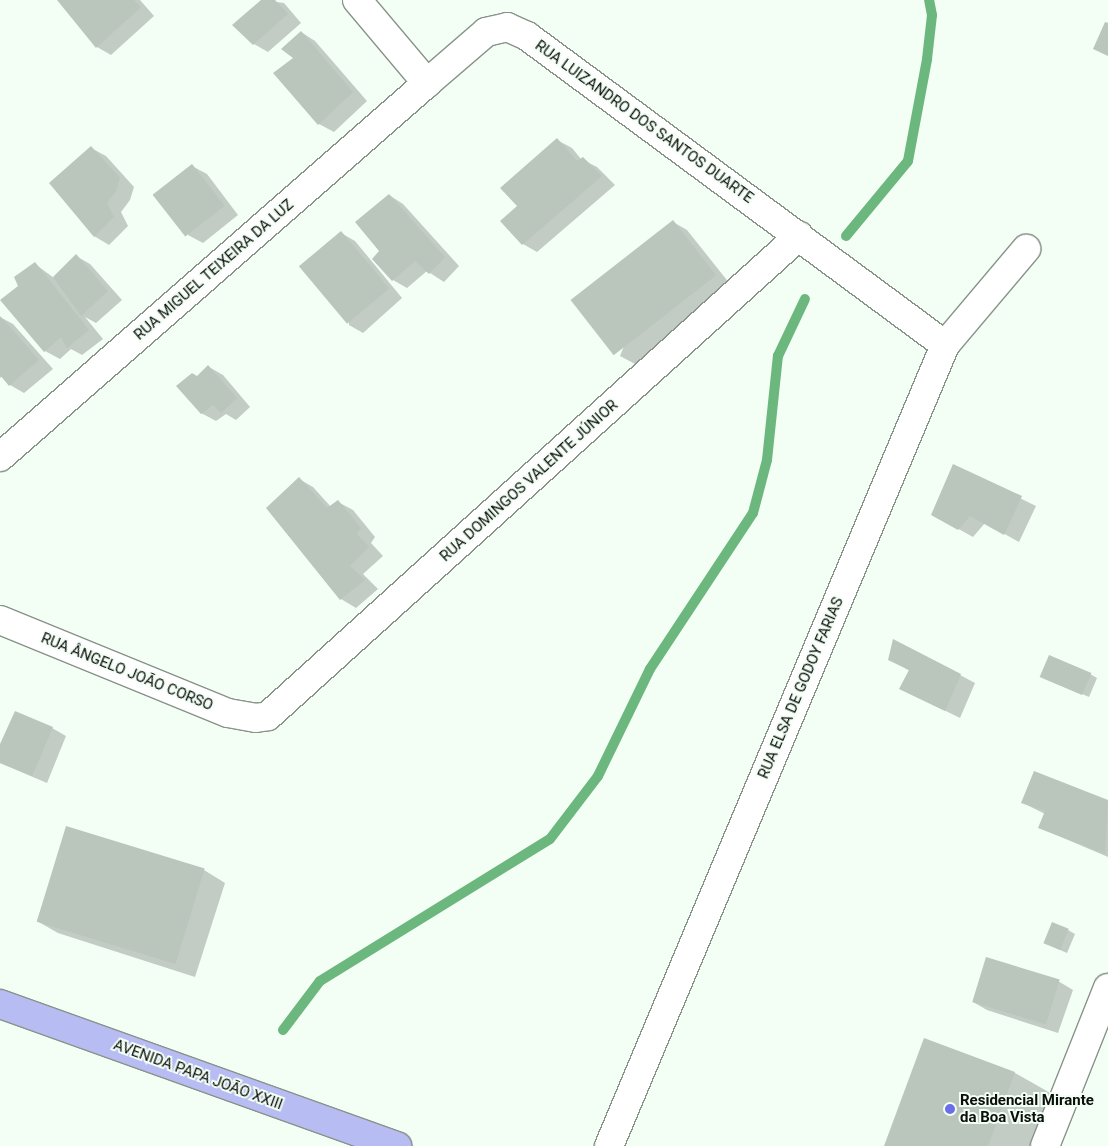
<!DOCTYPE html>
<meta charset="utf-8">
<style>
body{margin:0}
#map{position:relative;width:1108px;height:1146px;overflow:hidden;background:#f3fef5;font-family:Roboto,sans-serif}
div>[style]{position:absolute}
.shadow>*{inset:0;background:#0003}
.stream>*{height:10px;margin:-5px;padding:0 5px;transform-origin:5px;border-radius:5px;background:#6bb77d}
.building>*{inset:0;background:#bac5bc;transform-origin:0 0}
.roads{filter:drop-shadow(1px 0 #89938a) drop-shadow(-1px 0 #89938a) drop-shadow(0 1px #89938a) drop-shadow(0 -1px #89938a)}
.minor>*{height:28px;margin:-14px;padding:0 14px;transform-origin:14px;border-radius:14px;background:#fff}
.major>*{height:28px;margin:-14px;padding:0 14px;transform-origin:14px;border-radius:14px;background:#b7bcf3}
.dots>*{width:14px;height:14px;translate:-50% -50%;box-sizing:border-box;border:2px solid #f3fef5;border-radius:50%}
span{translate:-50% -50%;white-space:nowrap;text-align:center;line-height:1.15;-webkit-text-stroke:4px #f3fef5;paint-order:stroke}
.street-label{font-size:15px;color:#0b0e0b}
.poi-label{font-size:15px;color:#0b0e0b;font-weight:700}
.left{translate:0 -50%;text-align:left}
</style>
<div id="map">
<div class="shadow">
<i style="clip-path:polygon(59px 0,140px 0,154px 16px,111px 55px,97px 47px)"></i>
<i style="clip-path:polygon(262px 0,284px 3px,301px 23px,268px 52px,254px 44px)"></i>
<i style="clip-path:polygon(301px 32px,315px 41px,367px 101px,334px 132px,319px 124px,295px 58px)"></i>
<i style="clip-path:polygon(557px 140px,572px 148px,581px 159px,597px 167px,615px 185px,537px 252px,523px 244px,519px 206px)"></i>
<i style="clip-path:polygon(91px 148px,106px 156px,134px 187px,130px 200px,121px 212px,128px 226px,109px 245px,94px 236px)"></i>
<i style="clip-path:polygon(192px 166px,207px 174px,238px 215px,203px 243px,188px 235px)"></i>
<i style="clip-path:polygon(389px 195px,403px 204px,459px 266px,444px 282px,427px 271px,407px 288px,393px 280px)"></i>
<i style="clip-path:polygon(673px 222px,687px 230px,730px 284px,635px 364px,620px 356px)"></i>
<i style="clip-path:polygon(341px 233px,355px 241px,402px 298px,363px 333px,349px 325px)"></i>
<i style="clip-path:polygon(76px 256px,90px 264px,122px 300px,96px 323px,85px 317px,103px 339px,82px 355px,71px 349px,60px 359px,45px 351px,2px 300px,20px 286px,35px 264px,54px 278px)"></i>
<i style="clip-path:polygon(0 317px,13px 324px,53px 369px,24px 393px,10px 385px,3px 376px,0 378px)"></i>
<i style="clip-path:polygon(209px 367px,223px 375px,250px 407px,236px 420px,226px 414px,216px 421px,201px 413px,198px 377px)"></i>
<i style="clip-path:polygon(954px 466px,1036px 506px,1019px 542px,985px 523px,973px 537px,932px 514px)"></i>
<i style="clip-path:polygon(299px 479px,313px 487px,331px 507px,338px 502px,353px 510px,375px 537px,371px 543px,383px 556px,363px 574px,378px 589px,356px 608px,341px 599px,267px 508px)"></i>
<i style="clip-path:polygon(889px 659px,960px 675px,975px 683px,960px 718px,901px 689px,910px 671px)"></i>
<i style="clip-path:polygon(1090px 674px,1097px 678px,1089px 697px,1041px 676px)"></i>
<i style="clip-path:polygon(52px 728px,66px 736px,47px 783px,0 763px,0 747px)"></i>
<i style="clip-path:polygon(1035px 772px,1108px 801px,1108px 857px,1040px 828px,1045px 814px,1023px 803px)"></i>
<i style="clip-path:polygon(67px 828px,204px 870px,225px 883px,195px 977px,58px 933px,37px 921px)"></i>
<i style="clip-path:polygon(1068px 930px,1075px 934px,1067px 953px,1051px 946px)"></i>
<i style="clip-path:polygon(1058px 981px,1073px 990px,1058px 1033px,987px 1010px,973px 1002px)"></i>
<i style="clip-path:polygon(924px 1040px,1015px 1073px,1061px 1099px,1043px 1146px,886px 1146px)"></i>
</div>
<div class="stream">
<i style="left:846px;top:236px;width:97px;rotate:-50.4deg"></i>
<i style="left:908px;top:161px;width:104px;rotate:-79.4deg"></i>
<i style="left:927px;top:59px;width:44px;rotate:-83.5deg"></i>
<i style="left:932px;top:15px;width:15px;rotate:-101deg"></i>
<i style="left:283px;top:1030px;width:61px;rotate:-52.9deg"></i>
<i style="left:320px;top:981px;width:270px;rotate:-31.7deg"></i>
<i style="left:550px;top:839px;width:79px;rotate:-52.7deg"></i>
<i style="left:598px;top:776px;width:119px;rotate:-64.1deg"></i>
<i style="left:650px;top:669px;width:187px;rotate:-56.6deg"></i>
<i style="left:753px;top:513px;width:55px;rotate:-75.2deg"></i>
<i style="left:767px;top:460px;width:105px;rotate:-84deg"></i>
<i style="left:778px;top:356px;width:63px;rotate:-64.7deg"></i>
</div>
<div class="building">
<i style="clip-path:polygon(57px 0,134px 0,141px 7px,96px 48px)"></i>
<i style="clip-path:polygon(261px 0,275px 0,288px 14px,253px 45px,232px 25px)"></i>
<i style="clip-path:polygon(1105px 22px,1108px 23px,1108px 56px,1093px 49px)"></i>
<i style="clip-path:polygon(301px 31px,353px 92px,318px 125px,273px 73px,293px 58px,281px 49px)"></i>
<i style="clip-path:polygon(557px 138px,577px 161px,583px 157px,602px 176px,522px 245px,500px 221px,517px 206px,500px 188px)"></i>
<i style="clip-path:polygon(91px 146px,120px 178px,116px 191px,107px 203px,114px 217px,94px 237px,49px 183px)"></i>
<i style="left:192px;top:164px;width:53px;height:50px;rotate:52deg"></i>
<i style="clip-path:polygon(389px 194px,445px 257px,429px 274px,415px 261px,392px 281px,372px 259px,379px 251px,355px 222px)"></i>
<i style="left:673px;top:220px;width:70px;height:130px;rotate:52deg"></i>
<i style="left:341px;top:231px;width:75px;height:55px;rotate:50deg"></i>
<i style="clip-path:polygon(76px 254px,108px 291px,81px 316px,53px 277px)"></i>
<i style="clip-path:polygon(35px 262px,89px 330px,67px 348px,61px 337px,44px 352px,0 300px,18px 286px,14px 277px)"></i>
<i style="clip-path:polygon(0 316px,39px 360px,9px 386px,0 375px)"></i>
<i style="clip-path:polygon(208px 365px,237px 398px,221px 413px,213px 405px,201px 414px,176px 386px,192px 373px,197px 376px)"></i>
<i style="clip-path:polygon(953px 464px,1022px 496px,1004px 535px,970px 516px,958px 530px,931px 515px)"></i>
<i style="clip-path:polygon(299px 477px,327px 508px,338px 500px,361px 528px,357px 534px,369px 547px,350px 566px,365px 580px,340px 600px,266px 508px)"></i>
<i style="clip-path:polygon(893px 639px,961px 674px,945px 711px,899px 689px,909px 670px,888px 660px)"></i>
<i style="left:1049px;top:655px;width:46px;height:24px;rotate:23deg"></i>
<i style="clip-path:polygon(15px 711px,53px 727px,32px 776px,0 763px,0 744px)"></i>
<i style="clip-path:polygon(1034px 771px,1108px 800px,1105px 854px,1038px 828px,1045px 811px,1021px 803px)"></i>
<i style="left:66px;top:826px;width:145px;height:100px;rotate:17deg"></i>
<i style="left:1052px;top:922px;width:18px;height:23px;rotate:22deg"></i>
<i style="left:986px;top:957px;width:77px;height:47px;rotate:17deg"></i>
<i style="clip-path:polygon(924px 1038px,1015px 1072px,988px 1146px,884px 1146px)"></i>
</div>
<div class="roads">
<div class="minor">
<i style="left:357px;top:0;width:109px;rotate:49.9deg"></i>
<i style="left:427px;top:83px;width:78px;rotate:-40.8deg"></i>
<i style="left:486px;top:32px;width:22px;rotate:-13deg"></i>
<i style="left:507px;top:27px;width:22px;rotate:24deg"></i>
<i style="left:527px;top:36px;width:520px;rotate:36.47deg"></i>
<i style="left:0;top:457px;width:568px;rotate:-41.21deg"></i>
<i style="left:0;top:620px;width:246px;rotate:22.2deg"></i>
<i style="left:228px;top:713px;width:28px;rotate:10deg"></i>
<i style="left:256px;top:718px;width:12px;rotate:-9deg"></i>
<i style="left:268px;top:716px;width:716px;rotate:-42.11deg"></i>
<i style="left:609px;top:1146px;width:869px;rotate:-67.24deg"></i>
<i style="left:945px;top:345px;width:126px;rotate:-49.8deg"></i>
<i style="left:1045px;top:1146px;width:170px;rotate:-68.3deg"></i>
</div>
<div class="major">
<i style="left:0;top:1004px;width:422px;rotate:19.7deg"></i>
</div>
</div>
<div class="dots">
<i style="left:950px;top:1109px;background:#6a6ee7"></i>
</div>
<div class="street-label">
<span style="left:644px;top:122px;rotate:36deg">RUA LUIZANDRO DOS SANTOS DUARTE</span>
<span style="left:214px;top:270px;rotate:-41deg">RUA MIGUEL TEIXEIRA DA LUZ</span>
<span style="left:529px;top:481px;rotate:-42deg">RUA DOMINGOS VALENTE JÚNIOR</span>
<span style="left:127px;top:672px;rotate:22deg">RUA ÂNGELO JOÃO CORSO</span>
<span style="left:801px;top:688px;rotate:-67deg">RUA ELSA DE GODOY FARIAS</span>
<span style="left:198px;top:1075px;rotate:20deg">AVENIDA PAPA JOÃO XXIII</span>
</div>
<div class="poi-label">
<span class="left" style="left:960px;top:1109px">Residencial Mirante<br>da Boa Vista</span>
</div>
</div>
